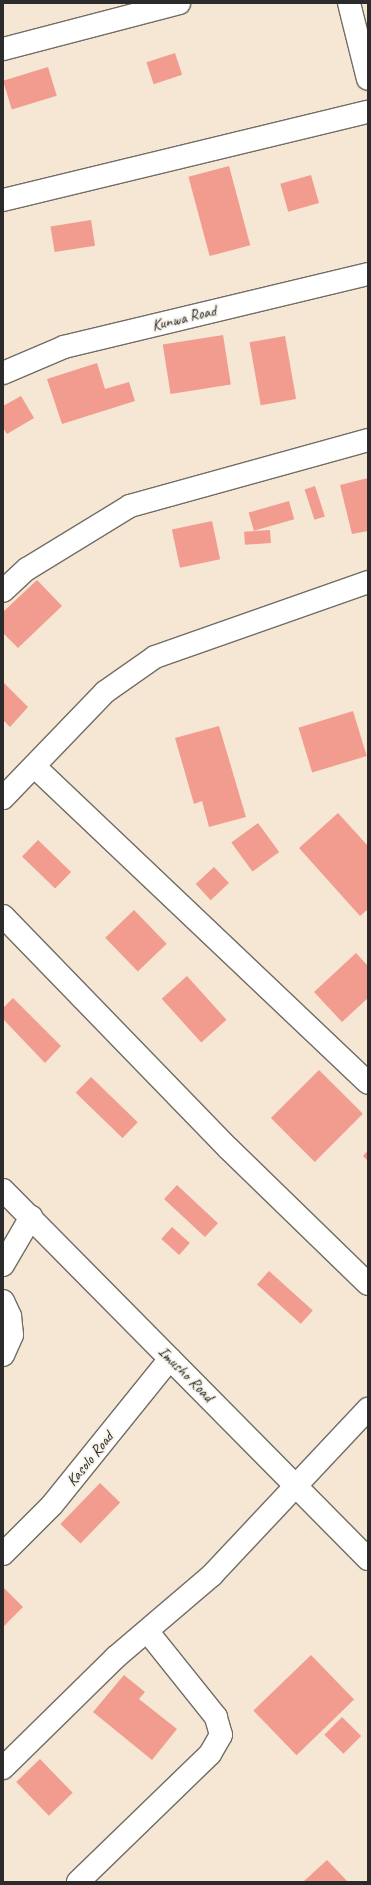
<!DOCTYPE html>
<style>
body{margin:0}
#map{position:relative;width:371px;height:1885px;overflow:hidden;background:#f5e7d3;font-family:Caveat,sans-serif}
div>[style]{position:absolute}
.building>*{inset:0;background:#f29c90;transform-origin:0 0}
.roads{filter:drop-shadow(1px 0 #726d66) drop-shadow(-1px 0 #726d66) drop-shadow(0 1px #726d66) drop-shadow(0 -1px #726d66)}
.minor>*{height:22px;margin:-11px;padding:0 11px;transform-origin:11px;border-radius:11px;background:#fff}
span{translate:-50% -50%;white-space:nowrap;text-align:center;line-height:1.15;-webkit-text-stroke:3.5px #f7f3e8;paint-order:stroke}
.street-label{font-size:16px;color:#2b2b2b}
.frame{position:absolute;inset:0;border:4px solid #2b2b2b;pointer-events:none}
</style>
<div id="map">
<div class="building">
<i style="left:175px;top:53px;width:23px;height:30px;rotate:72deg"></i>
<i style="left:48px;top:67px;width:30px;height:47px;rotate:73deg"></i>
<i style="left:229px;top:166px;width:82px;height:42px;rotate:75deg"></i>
<i style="left:311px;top:175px;width:29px;height:32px;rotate:74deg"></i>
<i style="left:91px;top:220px;width:26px;height:41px;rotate:81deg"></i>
<i style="left:223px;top:335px;width:50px;height:61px;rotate:81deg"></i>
<i style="left:285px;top:336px;width:64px;height:36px;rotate:80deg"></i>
<i style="clip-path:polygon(97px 363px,105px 389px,129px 382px,135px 401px,62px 424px,47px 379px)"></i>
<i style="clip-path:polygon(21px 396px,34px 418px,7px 434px,3px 428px,3px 406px)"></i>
<i style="clip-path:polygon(368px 478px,368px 531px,352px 534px,340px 485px)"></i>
<i style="left:315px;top:486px;width:32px;height:11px;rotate:72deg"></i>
<i style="left:289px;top:501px;width:19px;height:42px;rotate:74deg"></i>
<i style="left:212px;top:521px;width:39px;height:41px;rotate:78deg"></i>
<i style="left:270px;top:530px;width:13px;height:26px;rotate:86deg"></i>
<i style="clip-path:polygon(37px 580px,62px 606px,18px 648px,3px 633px,3px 612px)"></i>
<i style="clip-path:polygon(3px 682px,28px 707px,10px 727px,3px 720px)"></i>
<i style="left:353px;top:711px;width:47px;height:57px;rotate:73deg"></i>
<i style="clip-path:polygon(219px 726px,246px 817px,209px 827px,202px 801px,194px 804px,175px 738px)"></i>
<i style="clip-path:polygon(338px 813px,368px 846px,368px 909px,360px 916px,299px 848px)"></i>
<i style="left:258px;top:823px;width:36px;height:33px;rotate:54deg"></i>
<i style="left:38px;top:840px;width:46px;height:23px;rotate:44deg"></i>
<i style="left:214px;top:867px;width:22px;height:25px;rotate:47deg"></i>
<i style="left:134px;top:910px;width:47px;height:40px;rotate:46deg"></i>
<i style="clip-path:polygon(356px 953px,368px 966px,368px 998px,342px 1022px,314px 992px)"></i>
<i style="left:187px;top:976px;width:59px;height:34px;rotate:48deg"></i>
<i style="clip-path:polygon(13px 998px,61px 1046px,45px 1063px,3px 1019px,3px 1008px)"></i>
<i style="left:319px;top:1070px;width:62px;height:68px;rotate:45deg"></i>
<i style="left:91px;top:1077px;width:65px;height:22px;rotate:44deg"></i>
<i style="clip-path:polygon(368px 1150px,368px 1161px,363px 1156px)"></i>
<i style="left:177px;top:1185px;width:56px;height:19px;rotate:43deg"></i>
<i style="left:172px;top:1227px;width:24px;height:16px;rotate:42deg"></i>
<i style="left:269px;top:1271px;width:59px;height:18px;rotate:42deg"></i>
<i style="left:100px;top:1483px;width:28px;height:57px;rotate:44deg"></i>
<i style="clip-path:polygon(3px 1587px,23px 1607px,3px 1627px)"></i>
<i style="left:311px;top:1655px;width:62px;height:80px;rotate:46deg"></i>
<i style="clip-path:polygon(124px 1675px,145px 1692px,139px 1699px,177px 1729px,152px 1760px,93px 1712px)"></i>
<i style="left:342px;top:1717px;width:27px;height:25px;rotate:45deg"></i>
<i style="left:40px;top:1759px;width:47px;height:33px;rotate:46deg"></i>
<i style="clip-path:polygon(327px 1860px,348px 1882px,303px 1882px)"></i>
</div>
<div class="roads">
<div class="minor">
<i style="left:349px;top:3px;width:78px;rotate:76deg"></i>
<i style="left:3px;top:49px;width:182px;rotate:-14.6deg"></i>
<i style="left:3px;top:200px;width:375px;rotate:-13.6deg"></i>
<i style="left:3px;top:373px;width:66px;rotate:-23.1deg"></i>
<i style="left:64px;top:347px;width:313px;rotate:-13.5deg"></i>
<i style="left:3px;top:591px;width:33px;rotate:-43deg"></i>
<i style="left:27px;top:569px;width:121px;rotate:-31.5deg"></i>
<i style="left:130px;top:506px;width:247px;rotate:-15.5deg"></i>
<i style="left:34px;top:766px;width:460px;rotate:43.5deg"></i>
<i style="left:3px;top:798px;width:147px;rotate:-46.1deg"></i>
<i style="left:105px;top:692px;width:61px;rotate:-35deg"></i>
<i style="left:155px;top:657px;width:226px;rotate:-19.4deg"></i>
<i style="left:3px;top:916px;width:323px;rotate:45.9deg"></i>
<i style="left:228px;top:1148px;width:195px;rotate:44.2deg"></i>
<i style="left:3px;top:1190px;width:519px;rotate:45.31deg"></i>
<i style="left:3px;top:1265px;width:56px;rotate:-59.7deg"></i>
<i style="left:3px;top:1301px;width:17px;rotate:65deg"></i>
<i style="left:10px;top:1316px;width:19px;rotate:84deg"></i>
<i style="left:12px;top:1335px;width:22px;rotate:114deg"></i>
<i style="left:3px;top:1554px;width:69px;rotate:-45deg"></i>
<i style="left:52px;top:1505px;width:188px;rotate:-51.1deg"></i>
<i style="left:3px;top:1768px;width:158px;rotate:-44.5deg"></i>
<i style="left:116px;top:1657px;width:126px;rotate:-40.5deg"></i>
<i style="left:212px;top:1575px;width:228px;rotate:-46.8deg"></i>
<i style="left:78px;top:1882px;width:184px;rotate:-44.1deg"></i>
<i style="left:210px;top:1754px;width:22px;rotate:-60deg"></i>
<i style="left:221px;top:1735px;width:19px;rotate:-106deg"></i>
<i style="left:216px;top:1717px;width:110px;rotate:-128.7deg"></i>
</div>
</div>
<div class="street-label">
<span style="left:184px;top:318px;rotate:-14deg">Kunwa Road</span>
<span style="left:186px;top:1374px;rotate:45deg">Imusho Road</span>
<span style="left:90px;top:1459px;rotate:-51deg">Kasolo Road</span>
</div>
<div class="frame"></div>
</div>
